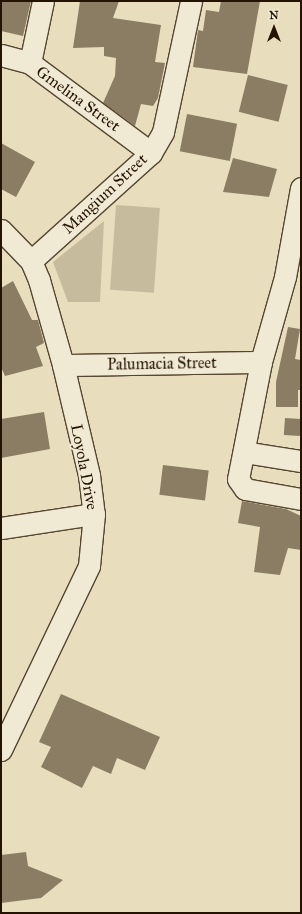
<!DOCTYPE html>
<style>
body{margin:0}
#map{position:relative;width:302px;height:914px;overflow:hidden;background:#e8debe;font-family:"IM FELL Great Primer",serif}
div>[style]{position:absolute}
.green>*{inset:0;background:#c7bb9e;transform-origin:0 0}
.building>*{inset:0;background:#8a7d63;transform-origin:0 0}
.roads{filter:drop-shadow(1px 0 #554630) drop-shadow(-1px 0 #554630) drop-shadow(0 1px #554630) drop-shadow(0 -1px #554630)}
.minor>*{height:21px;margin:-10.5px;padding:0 10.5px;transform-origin:10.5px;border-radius:10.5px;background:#f0ead5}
span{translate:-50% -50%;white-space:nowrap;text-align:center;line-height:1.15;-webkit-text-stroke:4px #f0ead5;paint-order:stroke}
.street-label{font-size:16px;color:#241301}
.frame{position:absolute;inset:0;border:2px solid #241301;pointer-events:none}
.north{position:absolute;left:254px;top:8px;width:40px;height:40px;-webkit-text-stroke:3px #f0ead5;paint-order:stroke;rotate:0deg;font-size:11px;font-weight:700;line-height:16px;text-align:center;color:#241301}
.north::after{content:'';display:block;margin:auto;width:14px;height:18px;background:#241301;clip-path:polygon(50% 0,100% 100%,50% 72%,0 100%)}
</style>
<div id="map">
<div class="green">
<i style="left:116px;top:205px;width:44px;height:85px;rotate:4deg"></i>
<i style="clip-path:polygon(104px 221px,100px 302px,68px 302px,53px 262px)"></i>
</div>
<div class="building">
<i style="clip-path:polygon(1px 1px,31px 1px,23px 36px,1px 31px)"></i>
<i style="clip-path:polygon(80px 1px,119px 1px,113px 18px,161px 25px,155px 62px,165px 63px,158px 98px,153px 106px,141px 104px,135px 126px,103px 103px,115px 76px,116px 58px,104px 56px,104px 47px,73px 48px)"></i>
<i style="clip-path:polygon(221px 1px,260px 1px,247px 74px,193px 67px,198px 30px,203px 31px,206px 10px,219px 12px)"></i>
<i style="left:248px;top:75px;width:41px;height:38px;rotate:14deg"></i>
<i style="left:187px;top:114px;width:51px;height:38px;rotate:11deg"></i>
<i style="clip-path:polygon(1px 143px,35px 162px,16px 197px,1px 189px)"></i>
<i style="clip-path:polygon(233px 158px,277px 169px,269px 197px,223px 192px)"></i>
<i style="clip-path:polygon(13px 281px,32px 320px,38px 320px,44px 343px,36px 347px,43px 366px,5px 376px,1px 367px,1px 288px)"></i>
<i style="clip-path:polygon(288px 327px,300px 329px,295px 359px,301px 360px,301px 390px,298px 390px,298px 407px,276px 407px,276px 382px)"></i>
<i style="clip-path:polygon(44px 412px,50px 449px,1px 458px,1px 419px)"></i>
<i style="left:285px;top:418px;width:16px;height:17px;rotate:4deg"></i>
<i style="left:163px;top:465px;width:46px;height:30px;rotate:7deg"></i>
<i style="clip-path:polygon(242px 501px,286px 509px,301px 516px,301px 550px,288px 548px,280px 575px,254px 572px,260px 527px,238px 523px)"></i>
<i style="clip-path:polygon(61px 694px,160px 737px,145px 770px,117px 758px,111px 774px,93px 766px,82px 788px,41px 767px,51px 747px,39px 742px)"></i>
<i style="clip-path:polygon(26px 852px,28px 866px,63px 880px,41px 898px,1px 903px,1px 855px)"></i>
</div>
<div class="roads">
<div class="minor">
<i style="left:1px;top:55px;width:30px;rotate:15deg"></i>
<i style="left:30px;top:63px;width:151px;rotate:36.6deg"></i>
<i style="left:30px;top:63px;width:63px;rotate:-78.2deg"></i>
<i style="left:301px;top:188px;width:90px;rotate:100.2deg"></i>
<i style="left:285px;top:277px;width:88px;rotate:105.8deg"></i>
<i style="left:261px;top:362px;width:119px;rotate:101.1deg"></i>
<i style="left:238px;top:479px;width:12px;rotate:55deg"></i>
<i style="left:245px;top:489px;width:57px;rotate:10.1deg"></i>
<i style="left:1px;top:230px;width:43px;rotate:45.9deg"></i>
<i style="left:31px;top:261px;width:21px;rotate:67deg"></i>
<i style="left:39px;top:280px;width:88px;rotate:74.2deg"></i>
<i style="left:63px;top:365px;width:113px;rotate:76.7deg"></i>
<i style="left:89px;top:475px;width:39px;rotate:83deg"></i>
<i style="left:94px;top:514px;width:52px;rotate:95.5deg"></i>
<i style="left:89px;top:566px;width:204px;rotate:115.6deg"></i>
<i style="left:31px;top:261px;width:161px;rotate:-42deg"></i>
<i style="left:151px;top:153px;width:24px;rotate:-60deg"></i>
<i style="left:163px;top:132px;width:134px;rotate:-77.9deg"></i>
<i style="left:63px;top:365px;width:198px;rotate:-0.9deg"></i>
<i style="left:244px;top:452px;width:58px;rotate:9deg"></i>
<i style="left:1px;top:528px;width:94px;rotate:-8.6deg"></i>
</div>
</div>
<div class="street-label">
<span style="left:78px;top:99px;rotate:36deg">Gmelina Street</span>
<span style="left:105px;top:194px;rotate:-43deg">Mangium Street</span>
<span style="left:162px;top:364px;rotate:-1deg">Palumacia Street</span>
<span style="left:84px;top:467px;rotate:79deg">Loyola Drive</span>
</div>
<div class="frame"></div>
<div class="north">N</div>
</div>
